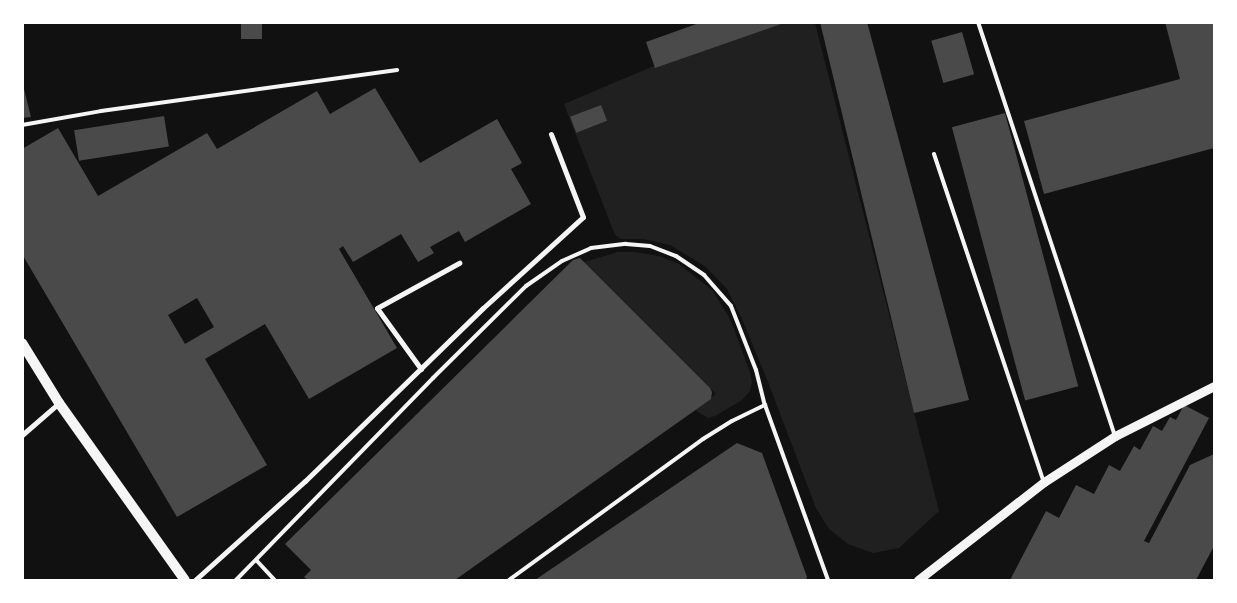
<!DOCTYPE html>
<style>
body{margin:0}
#map{position:relative;width:1237px;height:603px;overflow:hidden;background:#111;font-family:"Public Sans",sans-serif}
div>[style]{position:absolute}
.green>*{inset:0;background:#202020}
.building>*{inset:0;background:#4a4a4a;transform-origin:0 0}
.service>*{height:4px;margin:-2px;padding:0 2px;transform-origin:2px;border-radius:2px;background:#f5f5f5}
.minor>*{height:5px;margin:-2.5px;padding:0 2.5px;transform-origin:2.5px;border-radius:2.5px;background:#f5f5f5}
.tertiary>*{height:9px;margin:-4.5px;padding:0 4.5px;transform-origin:4.5px;border-radius:4.5px;background:#f5f5f5}
.secondary>*{height:10px;margin:-5px;padding:0 5px;transform-origin:5px;border-radius:5px;background:#f5f5f5}
span{translate:-50% -50%;white-space:nowrap;text-align:center;line-height:1.15;-webkit-text-stroke:4px #fff;paint-order:stroke}
.frame{position:absolute;inset:0;border:24px solid #fff;pointer-events:none}
</style>
<div id="map">
<div class="green">
<i style="clip-path:polygon(755px 23px,815px 23px,939px 511px,899px 548px,873px 553px,848px 544px,829px 529px,816px 508px,768px 382px,742px 319px,727px 289px,706px 267px,670px 245px,644px 239px,621px 239px,615px 235px,564px 104px)"></i>
<i style="clip-path:polygon(618px 252px,635px 252px,659px 256px,679px 264px,713px 291px,731px 321px,750px 372px,752px 382px,750px 391px,742px 400px,715px 416px,708px 418px,695px 410px,716px 394px,584px 262px)"></i>
</div>
<div class="building">
<i style="left:241px;top:22px;width:21px;height:17px"></i>
<i style="clip-path:polygon(702px 22px,784px 22px,784px 23px,655px 68px,646px 42px)"></i>
<i style="clip-path:polygon(820px 22px,867px 22px,969px 400px,914px 413px)"></i>
<i style="clip-path:polygon(1165px 22px,1214px 22px,1214px 148px,1044px 194px,1024px 121px,1180px 79px)"></i>
<i style="left:962px;top:32px;width:44px;height:32px;rotate:74deg"></i>
<i style="clip-path:polygon(22px 81px,31px 117px,22px 118px)"></i>
<i style="clip-path:polygon(evenodd,375px 88px,420px 163px,497px 119px,522px 163px,511px 169px,531px 204px,465px 242px,459px 231px,430px 247px,434px 253px,418px 262px,401px 234px,353px 262px,343px 246px,339px 249px,397px 348px,309px 399px,265px 324px,205px 359px,267px 465px,177px 517px,22px 254px,22px 149px,58px 128px,98px 196px,207px 133px,217px 149px,317px 91px,330px 114px,375px 88px,197px 298px,214px 327px,185px 344px,168px 315px,197px 298px)"></i>
<i style="left:601px;top:105px;width:17px;height:33px;rotate:69deg"></i>
<i style="left:1005px;top:113px;width:283px;height:55px;rotate:75deg"></i>
<i style="left:164px;top:116px;width:31px;height:91px;rotate:81deg"></i>
<i style="clip-path:polygon(580px 258px,710px 388px,712px 392px,711px 399px,455px 580px,308px 580px,304px 577px,311px 570px,285px 544px,573px 260px)"></i>
<i style="clip-path:polygon(1184px 405px,1209px 418px,1144px 541px,1149px 543px,1190px 465px,1214px 454px,1214px 546px,1196px 580px,1010px 580px,1046px 511px,1059px 518px,1076px 485px,1094px 494px,1109px 465px,1120px 471px,1134px 446px,1140px 450px,1153px 426px,1162px 431px,1170px 417px,1176px 420px)"></i>
<i style="clip-path:polygon(737px 443px,762px 453px,807px 577px,806px 580px,535px 580px)"></i>
</div>
<div class="service">
<i style="left:978px;top:22px;width:436px;rotate:71.7deg"></i>
<i style="left:22px;top:125px;width:80px;rotate:-10deg"></i>
<i style="left:101px;top:111px;width:299px;rotate:-7.9deg"></i>
<i style="left:934px;top:154px;width:346px;rotate:71.5deg"></i>
<i style="left:257px;top:561px;width:26px;rotate:47deg"></i>
<i style="left:236px;top:580px;width:282px;rotate:-45.7deg"></i>
<i style="left:433px;top:378px;width:131px;rotate:-44.7deg"></i>
<i style="left:526px;top:286px;width:44px;rotate:-34.8deg"></i>
<i style="left:562px;top:261px;width:32px;rotate:-24deg"></i>
<i style="left:591px;top:248px;width:35px;rotate:-7deg"></i>
<i style="left:626px;top:244px;width:24px;rotate:5deg"></i>
<i style="left:650px;top:246px;width:28px;rotate:21deg"></i>
<i style="left:676px;top:256px;width:34px;rotate:34deg"></i>
<i style="left:704px;top:275px;width:41px;rotate:48.9deg"></i>
<i style="left:731px;top:306px;width:69px;rotate:68.7deg"></i>
<i style="left:756px;top:370px;width:36px;rotate:76deg"></i>
<i style="left:765px;top:405px;width:186px;rotate:70.2deg"></i>
<i style="left:509px;top:580px;width:240px;rotate:-36deg"></i>
<i style="left:703px;top:439px;width:34px;rotate:-32deg"></i>
<i style="left:732px;top:421px;width:37px;rotate:-26deg"></i>
</div>
<div class="minor">
<i style="left:421px;top:369px;width:75px;rotate:-125.8deg"></i>
<i style="left:377px;top:308px;width:94px;rotate:-28.8deg"></i>
<i style="left:22px;top:435px;width:49px;rotate:-40.9deg"></i>
<i style="left:195px;top:580px;width:148px;rotate:-42deg"></i>
<i style="left:305px;top:481px;width:248px;rotate:-44.2deg"></i>
<i style="left:483px;top:308px;width:135px;rotate:-42.3deg"></i>
<i style="left:583px;top:217px;width:89px;rotate:-111.1deg"></i>
</div>
<div class="tertiary">
<i style="left:918px;top:580px;width:160px;rotate:-37.9deg"></i>
<i style="left:1044px;top:482px;width:85px;rotate:-32.9deg"></i>
<i style="left:1115px;top:436px;width:111px;rotate:-26.8deg"></i>
</div>
<div class="secondary">
<i style="left:22px;top:343px;width:70px;rotate:58.3deg"></i>
<i style="left:59px;top:403px;width:217px;rotate:54.6deg"></i>
</div>
<div class="frame"></div>
</div>
